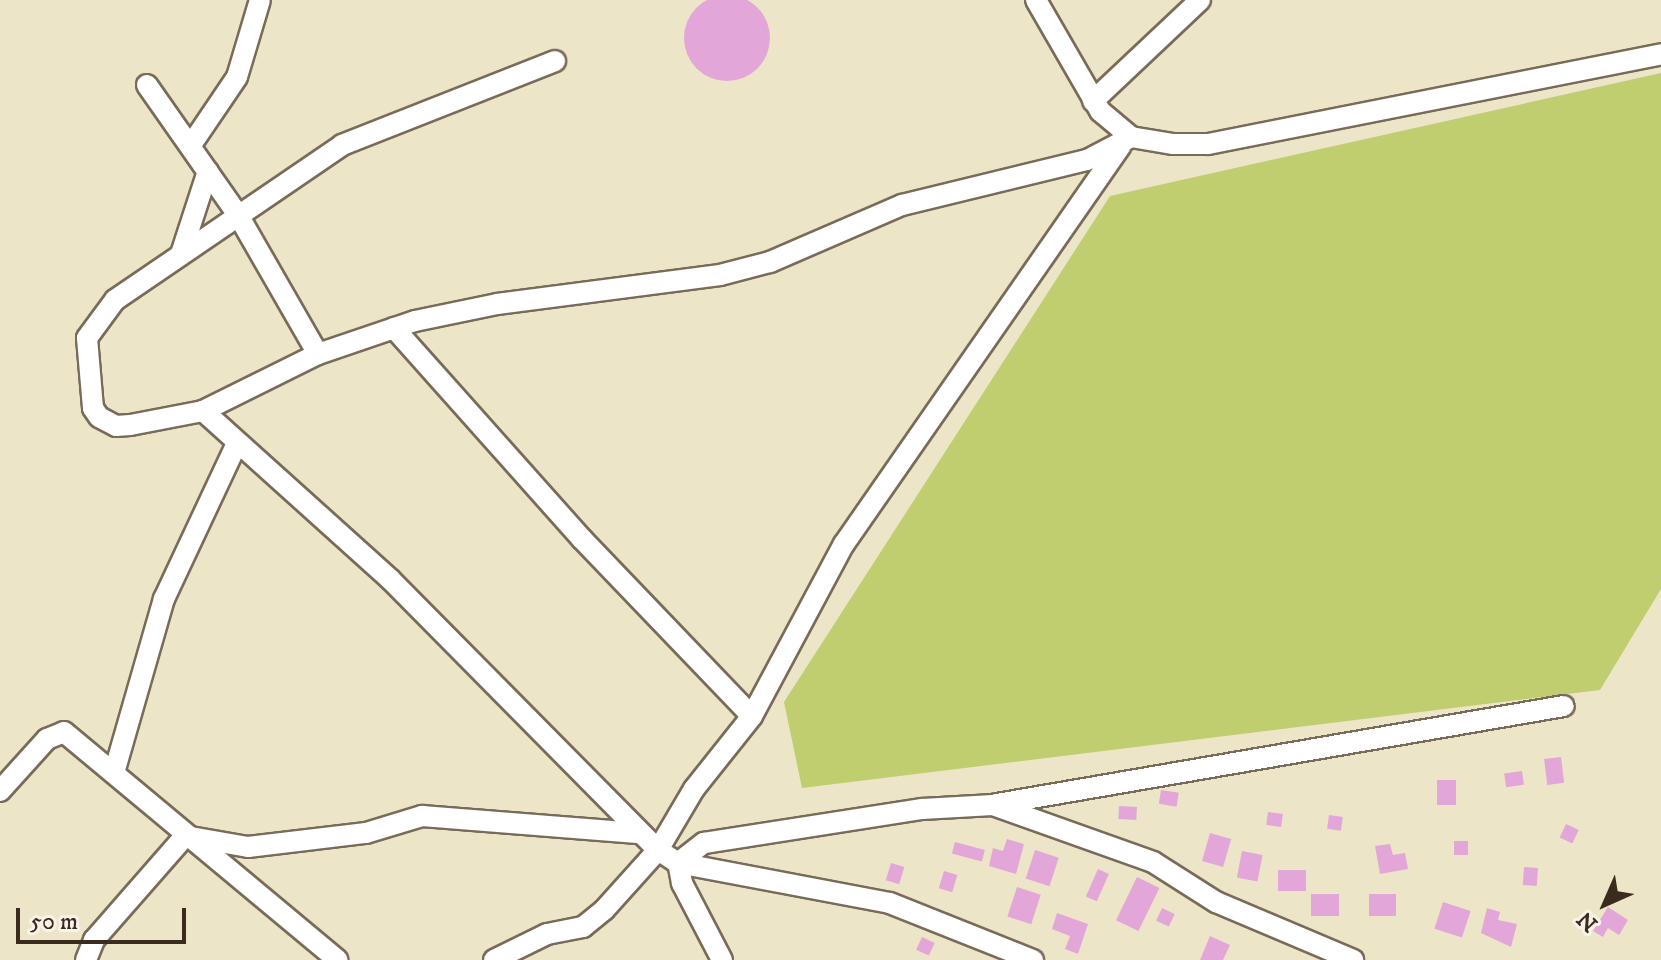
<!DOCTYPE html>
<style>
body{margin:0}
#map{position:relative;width:1661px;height:960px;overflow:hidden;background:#ece5c7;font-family:"IM FELL DW Pica",serif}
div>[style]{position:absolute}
.green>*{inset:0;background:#c1ce70}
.building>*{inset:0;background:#e2a7d8;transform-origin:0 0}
.round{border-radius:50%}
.roads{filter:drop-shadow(2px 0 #796b59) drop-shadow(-2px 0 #796b59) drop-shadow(0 2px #796b59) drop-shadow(0 -2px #796b59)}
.minor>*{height:20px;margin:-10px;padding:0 10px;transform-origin:10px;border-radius:10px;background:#fff}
span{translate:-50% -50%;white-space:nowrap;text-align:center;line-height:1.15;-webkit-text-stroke:6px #f7f3e8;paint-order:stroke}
.north{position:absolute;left:1565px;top:864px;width:80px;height:80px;-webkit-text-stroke:6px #f7f3e8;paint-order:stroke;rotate:225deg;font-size:22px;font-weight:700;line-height:32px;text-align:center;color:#3b2a1e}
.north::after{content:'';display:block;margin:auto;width:28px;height:36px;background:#3b2a1e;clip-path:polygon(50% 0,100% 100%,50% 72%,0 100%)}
.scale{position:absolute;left:16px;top:908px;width:170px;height:36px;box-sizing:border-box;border:4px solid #3b2a1e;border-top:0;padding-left:10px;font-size:24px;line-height:28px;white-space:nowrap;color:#3b2a1e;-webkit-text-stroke:6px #f7f3e8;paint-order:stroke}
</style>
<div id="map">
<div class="green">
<i style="clip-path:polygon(1661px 73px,1661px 589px,1600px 690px,802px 788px,784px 702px,1110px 196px)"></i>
</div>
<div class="building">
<i class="round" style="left:684px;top:-5px;width:86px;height:86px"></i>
<i style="left:1561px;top:757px;width:26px;height:17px;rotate:83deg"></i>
<i style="left:1522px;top:771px;width:14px;height:18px;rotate:82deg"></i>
<i style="left:1437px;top:780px;width:19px;height:25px"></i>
<i style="left:1161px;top:790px;width:18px;height:14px;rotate:9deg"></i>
<i style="left:1119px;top:806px;width:18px;height:13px;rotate:3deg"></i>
<i style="left:1268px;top:812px;width:15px;height:13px;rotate:8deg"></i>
<i style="left:1329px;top:815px;width:14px;height:14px;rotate:8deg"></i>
<i style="left:1566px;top:824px;width:14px;height:15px;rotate:25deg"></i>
<i style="left:1210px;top:833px;width:22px;height:29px;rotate:16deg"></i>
<i style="clip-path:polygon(1007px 839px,1024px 844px,1016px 874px,989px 866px,993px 848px,1003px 851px)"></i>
<i style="left:1454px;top:841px;width:14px;height:14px"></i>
<i style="left:955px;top:842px;width:31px;height:12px;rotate:15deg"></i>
<i style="clip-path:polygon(1390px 844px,1393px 855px,1405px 853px,1408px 869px,1380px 874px,1375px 846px)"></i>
<i style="left:1035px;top:850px;width:25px;height:30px;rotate:18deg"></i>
<i style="left:1242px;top:851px;width:21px;height:27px;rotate:11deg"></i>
<i style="left:891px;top:863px;width:14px;height:18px;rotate:17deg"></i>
<i style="left:1524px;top:867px;width:14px;height:18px;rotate:4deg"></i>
<i style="left:1098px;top:869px;width:12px;height:30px;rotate:24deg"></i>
<i style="left:1278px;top:870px;width:28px;height:21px"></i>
<i style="left:944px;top:871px;width:14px;height:18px;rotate:17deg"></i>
<i style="left:1137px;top:877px;width:25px;height:48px;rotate:26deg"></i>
<i style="left:1017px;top:887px;width:25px;height:31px;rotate:18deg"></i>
<i style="left:1311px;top:894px;width:28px;height:22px"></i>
<i style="left:1369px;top:894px;width:27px;height:22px"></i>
<i style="left:1443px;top:902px;width:29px;height:28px;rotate:18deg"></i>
<i style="clip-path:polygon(1608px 907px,1628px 920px,1619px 935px,1608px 928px,1603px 937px,1593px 931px)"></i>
<i style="left:1162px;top:908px;width:14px;height:14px;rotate:25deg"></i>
<i style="clip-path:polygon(1487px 908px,1500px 912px,1498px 920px,1517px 924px,1511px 947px,1481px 933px)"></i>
<i style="clip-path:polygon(1057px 913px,1088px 924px,1078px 954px,1065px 949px,1070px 936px,1052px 929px)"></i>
<i style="clip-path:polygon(1210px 936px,1230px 945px,1223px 960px,1200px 960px)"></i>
<i style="left:922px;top:937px;width:14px;height:14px;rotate:25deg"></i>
</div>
<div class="roads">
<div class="minor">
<i style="left:1036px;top:0;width:128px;rotate:60deg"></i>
<i style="left:1100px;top:111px;width:40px;rotate:40deg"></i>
<i style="left:1131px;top:137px;width:43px;rotate:9.5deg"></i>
<i style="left:1173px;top:144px;width:35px"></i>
<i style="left:1208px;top:144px;width:462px;rotate:-11.2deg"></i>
<i style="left:147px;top:85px;width:159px;rotate:55deg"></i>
<i style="left:238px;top:215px;width:160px;rotate:60.1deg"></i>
<i style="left:1093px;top:101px;width:147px;rotate:-43.3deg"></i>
<i style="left:191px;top:145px;width:82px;rotate:-55.9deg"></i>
<i style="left:237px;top:77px;width:80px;rotate:-73.4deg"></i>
<i style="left:181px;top:254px;width:87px;rotate:-72deg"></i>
<i style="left:394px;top:328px;width:283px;rotate:48.3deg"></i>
<i style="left:582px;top:539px;width:245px;rotate:46.2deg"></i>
<i style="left:203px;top:411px;width:74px;rotate:169.1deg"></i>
<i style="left:130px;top:425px;width:14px;rotate:176deg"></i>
<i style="left:116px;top:426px;width:19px;rotate:-152deg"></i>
<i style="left:99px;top:417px;width:11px;rotate:-124deg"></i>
<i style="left:93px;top:408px;width:70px;rotate:-94.9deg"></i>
<i style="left:87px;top:338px;width:47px;rotate:-53.6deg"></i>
<i style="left:115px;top:300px;width:275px;rotate:-34.3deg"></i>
<i style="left:342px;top:145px;width:229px;rotate:-21.5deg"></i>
<i style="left:114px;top:773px;width:181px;rotate:-74deg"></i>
<i style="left:164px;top:599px;width:172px;rotate:-64.9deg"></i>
<i style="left:0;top:791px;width:70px;rotate:-47.9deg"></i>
<i style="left:47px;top:739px;width:18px;rotate:-22deg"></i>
<i style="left:64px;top:732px;width:356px;rotate:39.8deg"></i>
<i style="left:997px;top:804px;width:575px;rotate:-9.81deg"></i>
<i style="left:86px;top:960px;width:22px;rotate:-68deg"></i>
<i style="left:94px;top:940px;width:138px;rotate:-48.8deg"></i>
<i style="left:185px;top:836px;width:64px;rotate:9.9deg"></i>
<i style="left:248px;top:847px;width:119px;rotate:-6.8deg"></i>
<i style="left:366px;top:833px;width:59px;rotate:-16.9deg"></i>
<i style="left:422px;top:816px;width:216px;rotate:4.5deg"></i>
<i style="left:494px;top:960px;width:59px;rotate:-26.1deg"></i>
<i style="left:547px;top:934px;width:37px;rotate:-11deg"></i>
<i style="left:583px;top:927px;width:27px;rotate:-39deg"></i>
<i style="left:604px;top:910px;width:81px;rotate:-48deg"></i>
<i style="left:658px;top:850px;width:71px;rotate:-59.5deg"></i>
<i style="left:694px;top:789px;width:93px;rotate:-51.5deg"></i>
<i style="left:752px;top:716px;width:195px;rotate:-61.9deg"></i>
<i style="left:844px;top:544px;width:485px;rotate:-55.2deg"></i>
<i style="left:722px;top:960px;width:87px;rotate:-117.5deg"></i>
<i style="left:682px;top:883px;width:20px;rotate:-101deg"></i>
<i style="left:678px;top:863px;width:33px;rotate:-38deg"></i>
<i style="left:704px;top:843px;width:221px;rotate:-8.9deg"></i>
<i style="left:922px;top:809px;width:71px;rotate:-3.2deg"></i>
<i style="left:993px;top:805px;width:170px;rotate:19.6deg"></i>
<i style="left:1153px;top:862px;width:75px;rotate:32.4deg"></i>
<i style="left:1216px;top:902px;width:149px;rotate:22.9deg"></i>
<i style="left:1033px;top:960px;width:154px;rotate:-158.3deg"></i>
<i style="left:890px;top:903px;width:216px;rotate:-169.3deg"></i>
<i style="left:678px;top:863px;width:24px;rotate:-147deg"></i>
<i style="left:658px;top:850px;width:380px;rotate:-134.7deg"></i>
<i style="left:391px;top:580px;width:253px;rotate:-138deg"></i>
<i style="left:203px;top:411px;width:128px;rotate:-26.4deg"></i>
<i style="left:318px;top:354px;width:102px;rotate:-18.8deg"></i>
<i style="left:415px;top:321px;width:84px;rotate:-11.7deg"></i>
<i style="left:497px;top:304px;width:225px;rotate:-7.4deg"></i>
<i style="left:720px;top:275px;width:52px;rotate:-14.6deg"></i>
<i style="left:770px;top:262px;width:144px;rotate:-23.4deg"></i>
<i style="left:902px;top:205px;width:190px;rotate:-13.7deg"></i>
<i style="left:1087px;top:160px;width:50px;rotate:-27.6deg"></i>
</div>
</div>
<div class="north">N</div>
<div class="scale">50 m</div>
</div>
